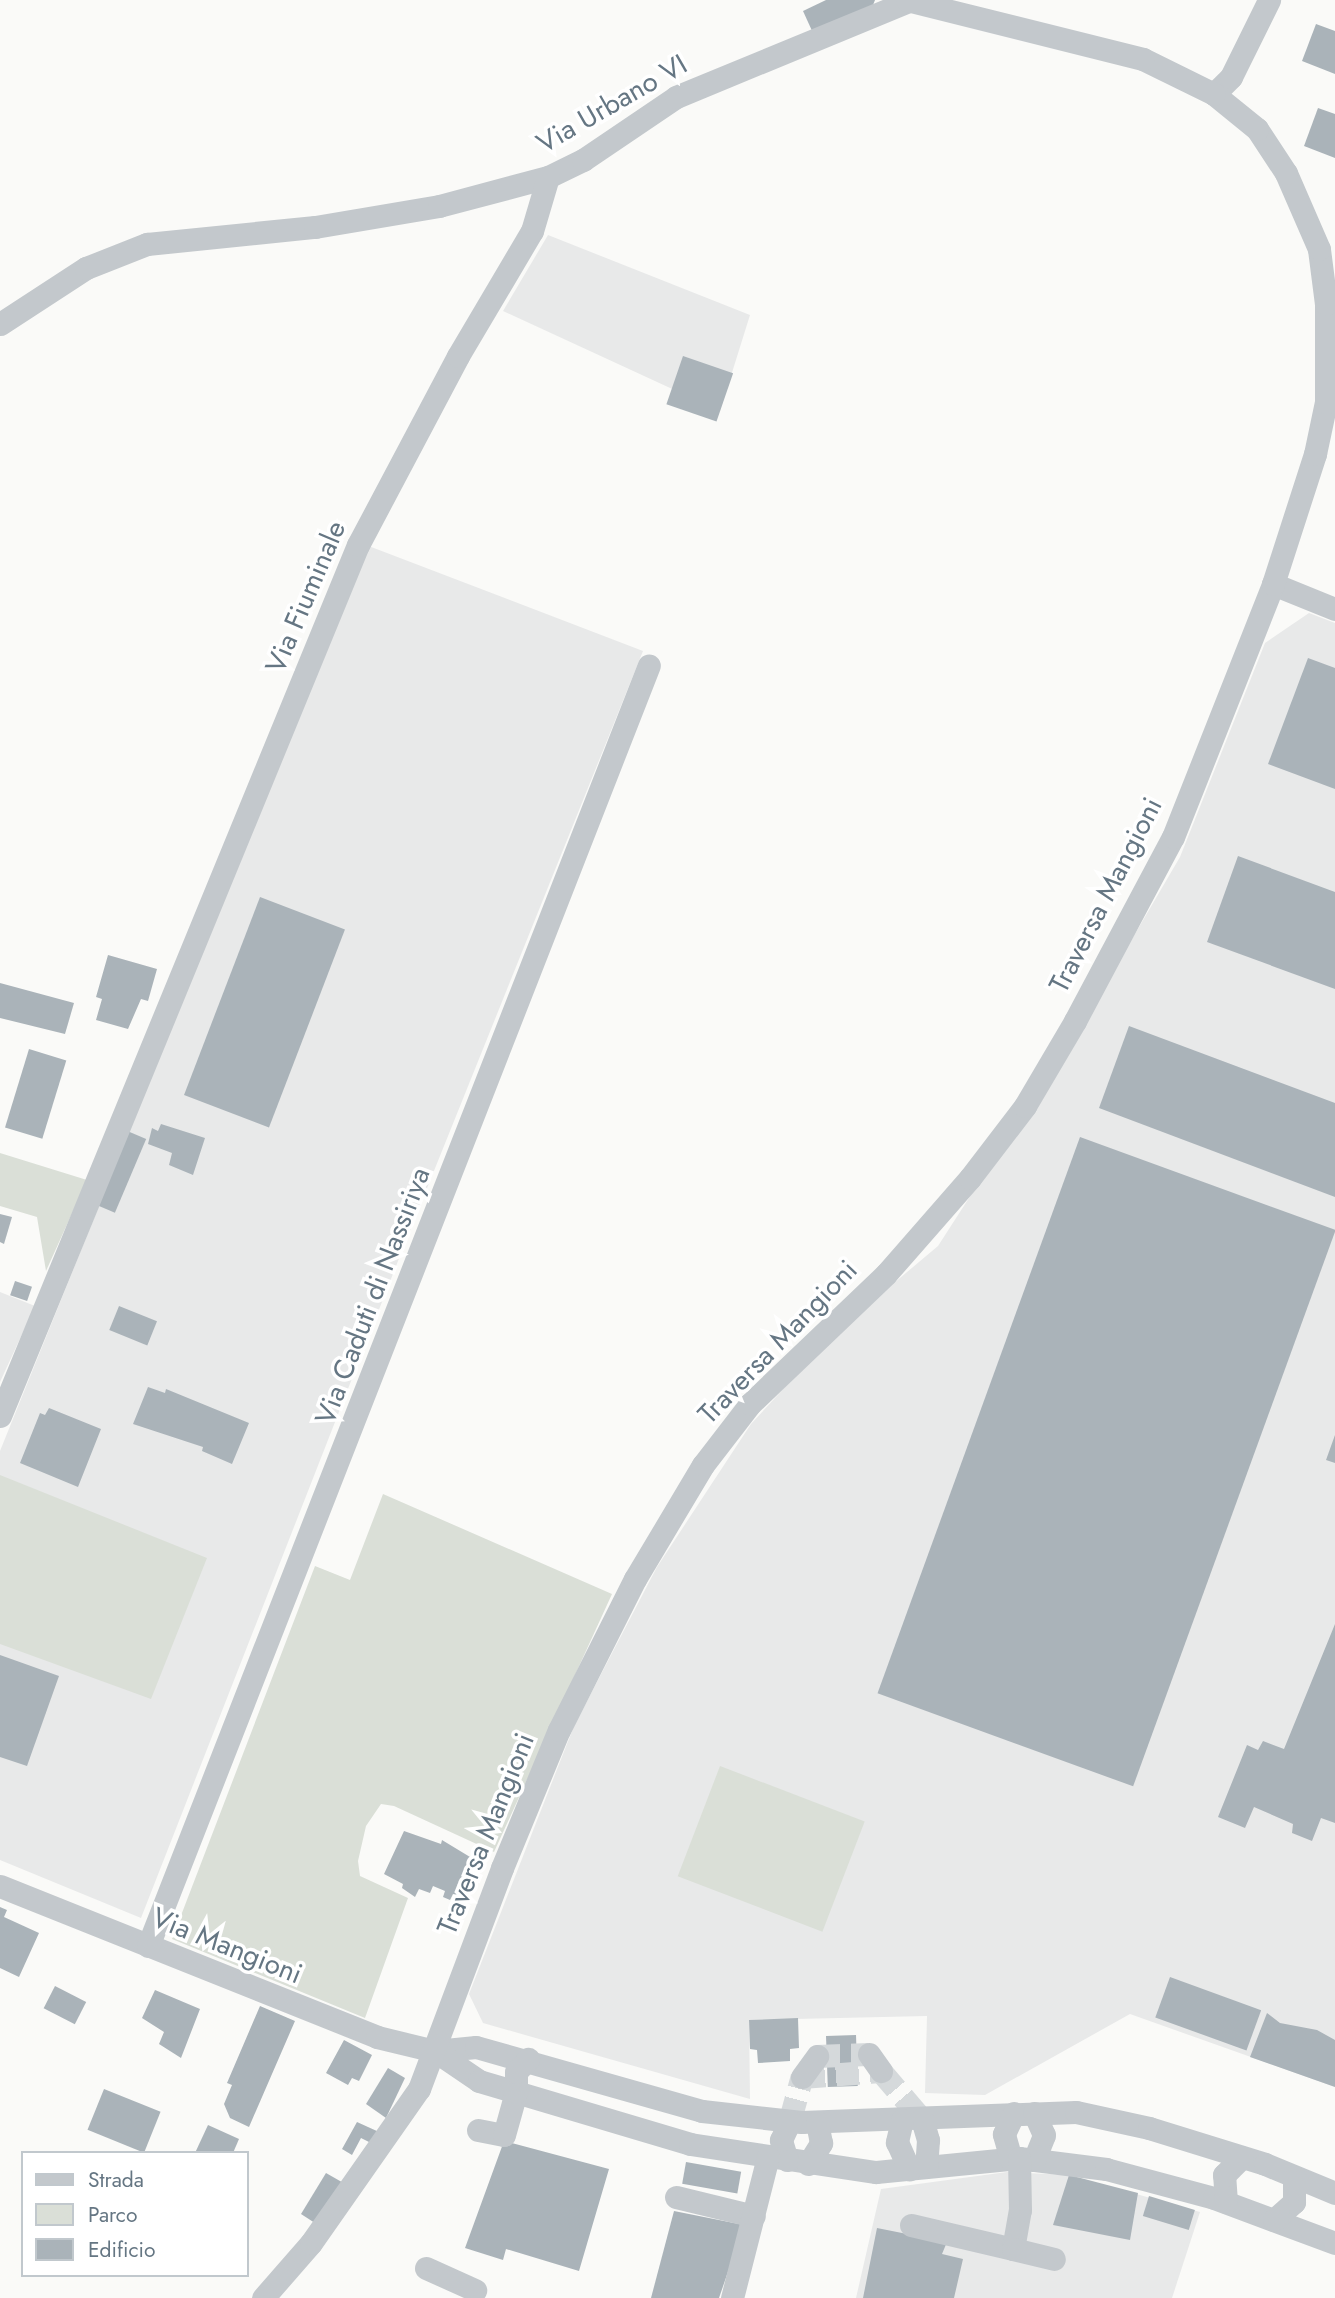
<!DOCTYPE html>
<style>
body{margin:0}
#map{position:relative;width:1335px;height:2298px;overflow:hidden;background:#fafaf8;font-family:Jost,sans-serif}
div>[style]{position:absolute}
.built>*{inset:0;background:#e8e9e9}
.green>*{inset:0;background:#dadfd7;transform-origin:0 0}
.building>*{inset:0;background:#aab3b9;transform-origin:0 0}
.minor-tunnel>*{height:23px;margin-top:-11.5px;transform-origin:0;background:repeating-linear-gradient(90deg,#d5d9db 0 23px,transparent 0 34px)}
.minor>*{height:23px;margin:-11.5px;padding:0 11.5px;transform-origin:11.5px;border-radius:11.5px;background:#c3c8cc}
span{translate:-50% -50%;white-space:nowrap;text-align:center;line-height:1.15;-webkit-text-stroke:7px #fff;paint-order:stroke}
.street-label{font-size:28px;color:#657683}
.legend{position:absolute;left:21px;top:2151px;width:228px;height:126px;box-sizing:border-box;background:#fff;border:2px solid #c1c8cd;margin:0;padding:9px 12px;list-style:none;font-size:21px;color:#657683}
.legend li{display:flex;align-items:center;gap:14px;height:35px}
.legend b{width:35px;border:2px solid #c1c8cd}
</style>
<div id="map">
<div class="built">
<i style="clip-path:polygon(548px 235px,750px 315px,720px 411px,503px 311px)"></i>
<i style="clip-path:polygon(366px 545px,643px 651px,407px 1238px,141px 1918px,0 1860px,0 1451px)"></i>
<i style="clip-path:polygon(1309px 613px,1335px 623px,1335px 2087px,1130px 2014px,985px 2095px,925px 2093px,927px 2016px,749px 2020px,750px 2099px,483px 2023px,469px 1994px,574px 1726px,657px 1567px,751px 1424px,837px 1331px,938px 1246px,1091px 1009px,1180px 857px,1265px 643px)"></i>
<i style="clip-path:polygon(0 1292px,35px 1306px,0 1382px)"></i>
<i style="clip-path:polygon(1007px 2172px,1069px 2175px,1200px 2212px,1172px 2298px,856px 2298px,881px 2189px)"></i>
</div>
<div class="green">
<i style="clip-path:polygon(0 1153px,87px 1180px,46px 1271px,37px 1217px,0 1206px)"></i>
<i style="clip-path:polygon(0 1475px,207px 1558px,151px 1699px,0 1644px)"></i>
<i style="clip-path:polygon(383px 1494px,612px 1594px,494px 1852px,394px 1806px,381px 1804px,366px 1826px,358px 1861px,360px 1876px,408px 1898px,365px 2018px,172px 1939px,315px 1566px,350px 1580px)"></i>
<i style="left:720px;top:1766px;width:155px;height:118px;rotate:21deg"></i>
</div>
<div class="building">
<i style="clip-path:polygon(826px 0,875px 0,871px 10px,813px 33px,803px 11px)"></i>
<i style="clip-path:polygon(1316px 24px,1335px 31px,1335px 74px,1302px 61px)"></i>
<i style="clip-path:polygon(1318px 108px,1335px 114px,1335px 158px,1304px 146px)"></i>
<i style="left:683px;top:356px;width:53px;height:51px;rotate:19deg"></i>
<i style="clip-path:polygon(1308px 658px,1335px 668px,1335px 789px,1268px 764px)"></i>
<i style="clip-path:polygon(1238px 856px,1335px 892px,1335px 989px,1207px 942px)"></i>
<i style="left:260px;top:897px;width:91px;height:212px;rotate:21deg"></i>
<i style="clip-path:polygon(108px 955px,157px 969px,148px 1001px,141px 999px,128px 1029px,96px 1020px,102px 999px,96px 997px)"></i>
<i style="clip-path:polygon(0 983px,74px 1003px,65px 1034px,0 1018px)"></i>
<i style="clip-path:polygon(1129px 1026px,1335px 1103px,1335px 1197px,1099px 1108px)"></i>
<i style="left:29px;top:1049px;width:39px;height:82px;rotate:17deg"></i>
<i style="clip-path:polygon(161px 1124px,205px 1138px,193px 1175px,169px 1165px,172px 1153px,148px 1144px,152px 1128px,158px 1131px)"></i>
<i style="left:125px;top:1130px;width:23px;height:80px;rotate:23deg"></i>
<i style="left:1080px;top:1137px;width:272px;height:592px;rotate:20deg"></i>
<i style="clip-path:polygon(0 1214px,12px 1217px,4px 1244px,0 1242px)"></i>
<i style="left:15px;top:1281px;width:18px;height:15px;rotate:19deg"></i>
<i style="left:119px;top:1306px;width:41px;height:26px;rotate:22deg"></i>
<i style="clip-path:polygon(148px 1387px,165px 1393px,166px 1389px,249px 1423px,232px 1464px,202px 1451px,203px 1447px,133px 1424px)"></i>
<i style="clip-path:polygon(49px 1408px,101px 1429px,78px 1487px,20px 1463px,40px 1413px,45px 1415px)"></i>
<i style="clip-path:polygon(1335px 1435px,1335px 1463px,1326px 1460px)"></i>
<i style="clip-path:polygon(1335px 1624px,1335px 1823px,1321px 1818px,1312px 1841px,1292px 1833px,1293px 1824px,1254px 1807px,1245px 1828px,1218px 1817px,1247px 1745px,1258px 1750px,1263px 1741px,1284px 1749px)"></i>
<i style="clip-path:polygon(0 1655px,59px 1676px,27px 1766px,0 1757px)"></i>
<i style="clip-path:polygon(404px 1831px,441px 1844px,442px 1840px,475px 1860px,458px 1896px,453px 1894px,450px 1900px,443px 1897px,445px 1891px,433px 1886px,430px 1893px,419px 1889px,415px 1897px,402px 1888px,403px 1884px,384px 1874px)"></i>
<i style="clip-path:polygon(0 1907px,7px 1910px,4px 1917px,39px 1933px,19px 1977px,0 1968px)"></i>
<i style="left:1170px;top:1977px;width:97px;height:43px;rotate:20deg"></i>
<i style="left:55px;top:1986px;width:35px;height:25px;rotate:27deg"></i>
<i style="clip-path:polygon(155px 1990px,200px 2009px,181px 2058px,159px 2044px,164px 2032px,142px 2018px)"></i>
<i style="clip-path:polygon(260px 2006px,295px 2021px,249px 2127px,230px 2118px,224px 2104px,232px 2085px,227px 2083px)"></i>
<i style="clip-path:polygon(1267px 2013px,1280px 2023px,1317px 2030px,1335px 2040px,1335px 2087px,1250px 2057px)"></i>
<i style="clip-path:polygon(798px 2018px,799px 2048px,790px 2049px,790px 2061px,758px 2063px,757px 2050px,750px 2049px,749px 2020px)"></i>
<i style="left:856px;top:2035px;width:51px;height:30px;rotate:88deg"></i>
<i style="clip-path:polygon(344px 2040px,372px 2055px,359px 2081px,352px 2078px,348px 2085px,326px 2073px)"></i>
<i style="clip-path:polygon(388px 2068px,405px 2078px,386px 2118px,366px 2104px)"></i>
<i style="left:104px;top:2089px;width:61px;height:44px;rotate:22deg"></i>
<i style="clip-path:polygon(357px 2122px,379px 2132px,373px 2144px,361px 2138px,352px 2155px,342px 2149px)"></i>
<i style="clip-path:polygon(208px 2125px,239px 2139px,233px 2153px,195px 2153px)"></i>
<i style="clip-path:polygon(504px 2141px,609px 2169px,579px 2271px,506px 2249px,503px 2260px,465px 2248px)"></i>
<i style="left:686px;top:2162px;width:56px;height:22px;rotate:10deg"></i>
<i style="clip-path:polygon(326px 2173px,347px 2185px,318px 2225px,301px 2214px)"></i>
<i style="clip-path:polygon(1069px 2175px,1138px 2193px,1130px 2240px,1053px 2225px)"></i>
<i style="left:1149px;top:2196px;width:48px;height:21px;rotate:17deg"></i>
<i style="clip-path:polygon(674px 2211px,744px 2225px,719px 2298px,651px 2298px)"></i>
<i style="clip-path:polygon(877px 2228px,947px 2242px,942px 2254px,963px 2259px,954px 2298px,863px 2298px)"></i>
</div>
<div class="minor-tunnel">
<i style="left:817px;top:2056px;width:52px;rotate:-2.2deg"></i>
<i style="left:790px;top:2121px;width:46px;rotate:-74.7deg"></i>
<i style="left:802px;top:2077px;width:79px;rotate:-4.3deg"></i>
<i style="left:881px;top:2071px;width:63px;rotate:49.5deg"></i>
</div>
<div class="minor">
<i style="left:1214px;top:94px;width:24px;rotate:-45deg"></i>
<i style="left:1231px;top:77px;width:86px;rotate:-63.7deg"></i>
<i style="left:0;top:324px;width:103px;rotate:-33.1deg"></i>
<i style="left:86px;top:268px;width:66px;rotate:-21.5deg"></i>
<i style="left:147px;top:244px;width:169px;rotate:-5.8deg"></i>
<i style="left:315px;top:227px;width:126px;rotate:-9.6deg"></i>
<i style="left:439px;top:206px;width:113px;rotate:-14.9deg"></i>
<i style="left:548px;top:177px;width:39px;rotate:-26deg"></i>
<i style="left:583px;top:160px;width:112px;rotate:-34.1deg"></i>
<i style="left:676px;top:97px;width:252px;rotate:-22.4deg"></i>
<i style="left:1273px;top:584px;width:67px;rotate:22deg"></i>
<i style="left:0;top:1416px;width:942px;rotate:-67.66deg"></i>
<i style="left:358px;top:545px;width:214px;rotate:-62.1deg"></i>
<i style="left:458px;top:356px;width:145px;rotate:-59.4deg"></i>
<i style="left:532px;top:231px;width:56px;rotate:-73.5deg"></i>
<i style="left:0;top:1886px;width:406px;rotate:21.8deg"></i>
<i style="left:377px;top:2037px;width:60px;rotate:13.6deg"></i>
<i style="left:435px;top:2051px;width:41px;rotate:-5.6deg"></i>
<i style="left:476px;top:2047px;width:235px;rotate:15.8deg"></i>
<i style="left:702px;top:2111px;width:100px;rotate:6.3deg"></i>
<i style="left:801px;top:2122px;width:275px;rotate:-2.1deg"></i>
<i style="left:1076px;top:2112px;width:75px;rotate:12.4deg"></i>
<i style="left:1149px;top:2128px;width:121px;rotate:17.2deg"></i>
<i style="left:1265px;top:2164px;width:76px;rotate:22.5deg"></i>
<i style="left:148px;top:1946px;width:1375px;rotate:-68.64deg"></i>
<i style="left:435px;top:2051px;width:53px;rotate:34.3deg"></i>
<i style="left:479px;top:2081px;width:220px;rotate:16.6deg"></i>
<i style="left:690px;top:2144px;width:188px;rotate:8.6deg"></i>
<i style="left:876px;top:2172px;width:144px;rotate:-5.6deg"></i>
<i style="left:1019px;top:2158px;width:88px;rotate:7.2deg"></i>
<i style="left:1106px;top:2169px;width:112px;rotate:15deg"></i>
<i style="left:1214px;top:2198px;width:129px;rotate:20.4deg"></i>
<i style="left:869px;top:2054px;width:21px;rotate:55deg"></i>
<i style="left:802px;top:2077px;width:26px;rotate:-54deg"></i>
<i style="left:922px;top:2119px;width:22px;rotate:74deg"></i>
<i style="left:928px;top:2140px;width:27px;rotate:94deg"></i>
<i style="left:902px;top:2120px;width:23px;rotate:103deg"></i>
<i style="left:897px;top:2142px;width:30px;rotate:66deg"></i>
<i style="left:478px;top:2130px;width:26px;rotate:11deg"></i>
<i style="left:504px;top:2135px;width:45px;rotate:-74.4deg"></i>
<i style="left:516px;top:2092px;width:20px;rotate:-90deg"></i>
<i style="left:516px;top:2072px;width:18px;rotate:-47deg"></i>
<i style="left:1011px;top:2159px;width:26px;rotate:-106deg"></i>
<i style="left:1004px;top:2134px;width:23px;rotate:-65deg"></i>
<i style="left:787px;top:2160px;width:21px;rotate:-107deg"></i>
<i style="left:781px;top:2140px;width:21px;rotate:-65deg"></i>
<i style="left:1034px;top:2160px;width:27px;rotate:-68deg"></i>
<i style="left:1044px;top:2135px;width:24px;rotate:-114deg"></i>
<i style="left:808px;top:2164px;width:25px;rotate:-58deg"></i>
<i style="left:821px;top:2143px;width:21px;rotate:-101deg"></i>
<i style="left:676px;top:2197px;width:80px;rotate:13.7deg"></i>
<i style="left:1226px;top:2202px;width:27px;rotate:-94deg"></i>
<i style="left:1224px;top:2175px;width:25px;rotate:-45deg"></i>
<i style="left:1274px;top:2220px;width:27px;rotate:-42deg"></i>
<i style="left:1294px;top:2202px;width:25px;rotate:-90deg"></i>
<i style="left:911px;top:2225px;width:105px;rotate:13.2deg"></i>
<i style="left:1013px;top:2249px;width:40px;rotate:-80deg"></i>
<i style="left:1020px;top:2210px;width:52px;rotate:-91.1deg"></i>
<i style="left:1013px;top:2249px;width:42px;rotate:13.7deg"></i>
<i style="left:426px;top:2268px;width:54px;rotate:24.2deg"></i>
<i style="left:263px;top:2298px;width:73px;rotate:-48.9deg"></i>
<i style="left:311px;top:2243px;width:188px;rotate:-55deg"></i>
<i style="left:419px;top:2089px;width:236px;rotate:-69.4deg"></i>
<i style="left:502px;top:1868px;width:149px;rotate:-67.6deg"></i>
<i style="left:559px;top:1730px;width:169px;rotate:-63.3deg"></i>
<i style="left:635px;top:1579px;width:133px;rotate:-59.2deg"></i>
<i style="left:703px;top:1465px;width:77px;rotate:-52.4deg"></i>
<i style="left:750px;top:1404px;width:188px;rotate:-43.7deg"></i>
<i style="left:886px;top:1274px;width:128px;rotate:-48.8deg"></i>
<i style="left:970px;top:1178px;width:91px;rotate:-52.6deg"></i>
<i style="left:1025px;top:1106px;width:99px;rotate:-59.5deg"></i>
<i style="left:1075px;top:1021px;width:208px;rotate:-62deg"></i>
<i style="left:1173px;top:837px;width:272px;rotate:-68.4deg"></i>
<i style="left:1273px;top:584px;width:137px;rotate:-72.1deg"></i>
<i style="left:1315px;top:454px;width:53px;rotate:-78.1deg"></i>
<i style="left:1326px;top:402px;width:98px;rotate:-90deg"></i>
<i style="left:1326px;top:304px;width:55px;rotate:-97.3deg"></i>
<i style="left:1319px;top:249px;width:83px;rotate:-113.5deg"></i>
<i style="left:1286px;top:173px;width:53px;rotate:-123.4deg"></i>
<i style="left:1257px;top:129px;width:55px;rotate:-140.9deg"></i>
<i style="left:1214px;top:94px;width:79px;rotate:-153.8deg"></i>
<i style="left:1143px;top:59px;width:243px;rotate:-166deg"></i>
<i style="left:732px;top:2298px;width:146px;rotate:-75.7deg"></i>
</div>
<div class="street-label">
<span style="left:612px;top:104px;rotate:-30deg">Via Urbano VI</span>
<span style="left:306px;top:597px;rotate:-67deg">Via Fiuminale</span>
<span style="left:1106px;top:895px;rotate:-63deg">Traversa Mangioni</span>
<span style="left:373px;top:1296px;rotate:-69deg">Via Caduti di Nassiriya</span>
<span style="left:778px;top:1342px;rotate:-46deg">Traversa Mangioni</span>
<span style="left:486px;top:1834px;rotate:-68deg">Traversa Mangioni</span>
<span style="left:227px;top:1946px;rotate:22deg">Via Mangioni</span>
</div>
<ul class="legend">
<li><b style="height:9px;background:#c3c8cc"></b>Strada</li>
<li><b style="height:19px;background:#dadfd7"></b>Parco</li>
<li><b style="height:19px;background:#aab3b9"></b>Edificio</li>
</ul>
</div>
